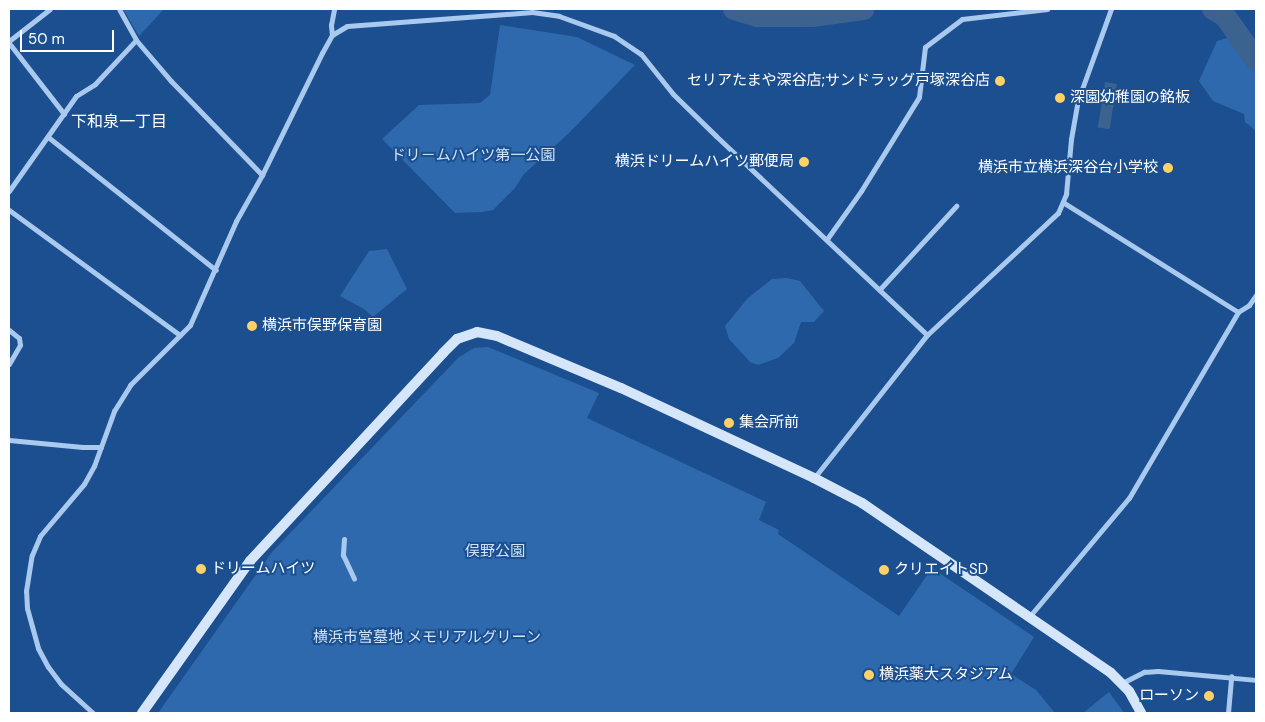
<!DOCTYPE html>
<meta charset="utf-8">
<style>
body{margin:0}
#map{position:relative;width:1265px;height:722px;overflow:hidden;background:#1b4f8f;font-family:"DM Sans","Noto Sans JP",sans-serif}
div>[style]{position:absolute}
.green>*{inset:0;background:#2e69ad}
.water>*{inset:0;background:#3c6290;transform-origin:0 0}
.river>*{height:22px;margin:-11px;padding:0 11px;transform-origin:11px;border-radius:11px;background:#3c6290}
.street>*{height:5px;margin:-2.5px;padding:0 2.5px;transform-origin:2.5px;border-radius:2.5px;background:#a9c9ee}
.secondary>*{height:10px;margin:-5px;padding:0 5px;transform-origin:5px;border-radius:5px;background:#d6e6fa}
.dots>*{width:14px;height:14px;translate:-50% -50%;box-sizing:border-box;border:2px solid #1b4f8f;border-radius:50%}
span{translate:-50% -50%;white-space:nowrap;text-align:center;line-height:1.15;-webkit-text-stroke:4px #1b4f8f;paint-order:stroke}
.poi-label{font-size:15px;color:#fff}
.right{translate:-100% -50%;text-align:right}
.left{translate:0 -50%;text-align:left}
.park-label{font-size:15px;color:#cfe3fa}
.neighbourhood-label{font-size:16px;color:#fff}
.frame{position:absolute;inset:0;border:10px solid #fff;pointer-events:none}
.scale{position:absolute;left:20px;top:30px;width:94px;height:22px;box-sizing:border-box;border:2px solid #fff;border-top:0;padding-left:6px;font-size:15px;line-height:18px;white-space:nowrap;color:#fff;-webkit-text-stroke:4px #1b4f8f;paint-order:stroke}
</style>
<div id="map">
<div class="green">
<i style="clip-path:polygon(123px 9px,164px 9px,139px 36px)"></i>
<i style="clip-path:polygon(500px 25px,577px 37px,635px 65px,569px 133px,524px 174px,515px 188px,493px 210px,482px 212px,455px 213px,382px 139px,419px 105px,480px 103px,490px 95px)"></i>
<i style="clip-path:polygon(1237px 35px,1256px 60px,1256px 131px,1245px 122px,1244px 114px,1213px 101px,1199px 81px,1217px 41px)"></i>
<i style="clip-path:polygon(387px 249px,407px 289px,373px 317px,364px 309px,340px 296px,369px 251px)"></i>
<i style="clip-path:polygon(787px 278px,800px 281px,824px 311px,814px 322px,801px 322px,794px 343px,778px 358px,758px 365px,750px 362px,729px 339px,725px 326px,748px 298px,772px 279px)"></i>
<i style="clip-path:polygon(488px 347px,599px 393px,587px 418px,766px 502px,759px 520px,779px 530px,778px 534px,899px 616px,932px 568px,1034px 637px,1011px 674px,1036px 690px,1055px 713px,158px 713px,272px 552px,459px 357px,474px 348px)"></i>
<i style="clip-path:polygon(1109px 692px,1124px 713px,1083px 713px)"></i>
</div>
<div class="water">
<i style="left:1105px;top:82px;width:12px;height:46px;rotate:9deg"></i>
</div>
<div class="river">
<i style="left:734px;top:9px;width:24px;rotate:17deg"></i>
<i style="left:757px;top:16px;width:55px"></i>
<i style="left:812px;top:16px;width:52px;rotate:-7.7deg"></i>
<i style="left:1213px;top:9px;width:14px;rotate:30deg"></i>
<i style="left:1225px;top:16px;width:54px;rotate:54.8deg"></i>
</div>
<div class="street">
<i style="left:119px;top:9px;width:35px;rotate:61deg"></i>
<i style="left:136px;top:40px;width:54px;rotate:49.5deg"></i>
<i style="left:171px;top:81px;width:131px;rotate:45.9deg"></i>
<i style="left:332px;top:35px;width:10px;rotate:-96deg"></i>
<i style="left:331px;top:25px;width:16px;rotate:-79deg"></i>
<i style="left:9px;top:41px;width:52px;rotate:-38deg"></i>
<i style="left:9px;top:43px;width:90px;rotate:52.2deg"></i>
<i style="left:48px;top:137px;width:214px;rotate:38.4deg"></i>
<i style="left:9px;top:191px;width:116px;rotate:-54.8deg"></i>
<i style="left:76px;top:96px;width:22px;rotate:-32deg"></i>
<i style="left:95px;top:84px;width:60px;rotate:-47deg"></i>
<i style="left:9px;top:210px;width:212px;rotate:36.2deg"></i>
<i style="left:827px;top:239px;width:59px;rotate:-54.7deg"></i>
<i style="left:861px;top:191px;width:110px;rotate:-58.3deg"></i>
<i style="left:919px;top:97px;width:50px;rotate:-83.2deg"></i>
<i style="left:925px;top:47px;width:46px;rotate:-37.1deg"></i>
<i style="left:962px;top:19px;width:86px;rotate:-6.7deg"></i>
<i style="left:880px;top:289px;width:113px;rotate:-47.5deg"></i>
<i style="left:1238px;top:312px;width:13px;rotate:-32deg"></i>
<i style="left:1249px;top:305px;width:12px;rotate:-55deg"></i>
<i style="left:9px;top:330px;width:13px;rotate:39deg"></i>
<i style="left:19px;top:338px;width:7px;rotate:82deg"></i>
<i style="left:20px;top:345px;width:22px;rotate:120deg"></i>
<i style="left:9px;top:440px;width:74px;rotate:5.4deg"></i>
<i style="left:83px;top:447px;width:18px"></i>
<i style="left:814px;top:478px;width:182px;rotate:-51.7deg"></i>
<i style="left:927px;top:335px;width:179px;rotate:-43deg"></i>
<i style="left:1058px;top:213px;width:21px;rotate:-67deg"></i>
<i style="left:1066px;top:194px;width:55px;rotate:-84.8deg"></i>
<i style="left:1071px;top:139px;width:40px;rotate:-80deg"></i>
<i style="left:1078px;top:100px;width:97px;rotate:-70.1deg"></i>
<i style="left:344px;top:539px;width:16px;rotate:94deg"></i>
<i style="left:343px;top:555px;width:26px;rotate:65deg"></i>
<i style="left:1029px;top:617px;width:155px;rotate:-50deg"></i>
<i style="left:1129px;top:498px;width:216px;rotate:-59.6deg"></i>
<i style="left:1238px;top:312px;width:205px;rotate:-147.9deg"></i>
<i style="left:1122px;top:683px;width:25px;rotate:-27deg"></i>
<i style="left:1144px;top:672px;width:14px;rotate:-4deg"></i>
<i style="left:1158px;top:671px;width:98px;rotate:5.2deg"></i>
<i style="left:93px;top:713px;width:43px;rotate:-137.8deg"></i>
<i style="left:61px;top:684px;width:21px;rotate:-127deg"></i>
<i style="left:48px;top:667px;width:21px;rotate:-118deg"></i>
<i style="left:38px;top:648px;width:41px;rotate:-105.4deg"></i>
<i style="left:27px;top:608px;width:17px;rotate:-93deg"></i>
<i style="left:26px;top:591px;width:36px;rotate:-81deg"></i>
<i style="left:32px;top:555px;width:21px;rotate:-67deg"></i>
<i style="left:40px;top:536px;width:68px;rotate:-49.8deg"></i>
<i style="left:84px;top:484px;width:21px;rotate:-61deg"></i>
<i style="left:94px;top:466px;width:59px;rotate:-70deg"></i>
<i style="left:114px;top:411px;width:31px;rotate:-58deg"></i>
<i style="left:130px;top:385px;width:85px;rotate:-45deg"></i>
<i style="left:190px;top:325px;width:114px;rotate:-66.1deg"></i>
<i style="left:236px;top:221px;width:53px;rotate:-60.5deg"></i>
<i style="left:262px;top:175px;width:136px;rotate:-63.8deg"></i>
<i style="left:322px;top:53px;width:21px;rotate:-61deg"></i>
<i style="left:332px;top:35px;width:17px;rotate:-31deg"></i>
<i style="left:347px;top:26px;width:186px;rotate:-4.3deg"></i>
<i style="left:532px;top:12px;width:27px;rotate:8deg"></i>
<i style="left:559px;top:16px;width:59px;rotate:20deg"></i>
<i style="left:614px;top:36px;width:32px;rotate:34deg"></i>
<i style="left:641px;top:54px;width:51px;rotate:51.3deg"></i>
<i style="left:673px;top:94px;width:60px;rotate:44.3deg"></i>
<i style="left:716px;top:136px;width:290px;rotate:43.3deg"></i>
<i style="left:1228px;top:713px;width:37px;rotate:-85deg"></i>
</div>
<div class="secondary">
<i style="left:142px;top:713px;width:186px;rotate:-54.6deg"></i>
<i style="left:250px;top:561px;width:284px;rotate:-47.1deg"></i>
<i style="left:443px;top:353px;width:20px;rotate:-45deg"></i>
<i style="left:457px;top:339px;width:21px;rotate:-19deg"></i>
<i style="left:477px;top:332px;width:20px;rotate:11deg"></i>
<i style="left:497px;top:336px;width:134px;rotate:22.8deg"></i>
<i style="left:621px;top:388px;width:213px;rotate:25deg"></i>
<i style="left:814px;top:478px;width:54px;rotate:27.5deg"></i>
<i style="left:862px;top:503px;width:301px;rotate:34.3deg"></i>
<i style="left:1111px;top:673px;width:25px;rotate:45deg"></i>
<i style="left:1129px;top:691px;width:25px;rotate:61deg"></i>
</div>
<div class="dots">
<i style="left:1000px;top:81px;background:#ffd166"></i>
<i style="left:1060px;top:98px;background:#ffd166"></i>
<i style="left:804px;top:162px;background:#ffd166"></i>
<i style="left:1168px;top:168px;background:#ffd166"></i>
<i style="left:252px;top:326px;background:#ffd166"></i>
<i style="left:729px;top:423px;background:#ffd166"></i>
<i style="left:201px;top:569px;background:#ffd166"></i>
<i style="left:884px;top:570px;background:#ffd166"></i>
<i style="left:869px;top:675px;background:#ffd166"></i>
<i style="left:1209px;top:696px;background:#ffd166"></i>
</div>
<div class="poi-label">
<span class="right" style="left:990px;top:81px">セリアたまや深谷店;サンドラッグ戸塚深谷店</span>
<span class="left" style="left:1070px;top:98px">深園幼稚園の銘板</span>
<span class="right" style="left:794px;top:162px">横浜ドリームハイツ郵便局</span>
<span class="right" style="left:1158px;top:168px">横浜市立横浜深谷台小学校</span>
<span class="left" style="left:262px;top:326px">横浜市俣野保育園</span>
<span class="left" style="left:739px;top:423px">集会所前</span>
<span class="left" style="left:211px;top:569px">ドリームハイツ</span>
<span class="left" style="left:894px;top:570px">クリエイトSD</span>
<span class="left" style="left:879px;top:675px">横浜薬大スタジアム</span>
<span class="right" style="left:1199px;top:696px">ローソン</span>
</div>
<div class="park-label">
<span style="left:473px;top:156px">ドリ－ムハイツ第一公園</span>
<span style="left:495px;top:552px">俣野公園</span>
<span style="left:427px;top:638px">横浜市営墓地 メモリアルグリーン</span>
</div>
<div class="neighbourhood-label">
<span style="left:119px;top:122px">下和泉一丁目</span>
</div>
<div class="frame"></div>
<div class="scale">50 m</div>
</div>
